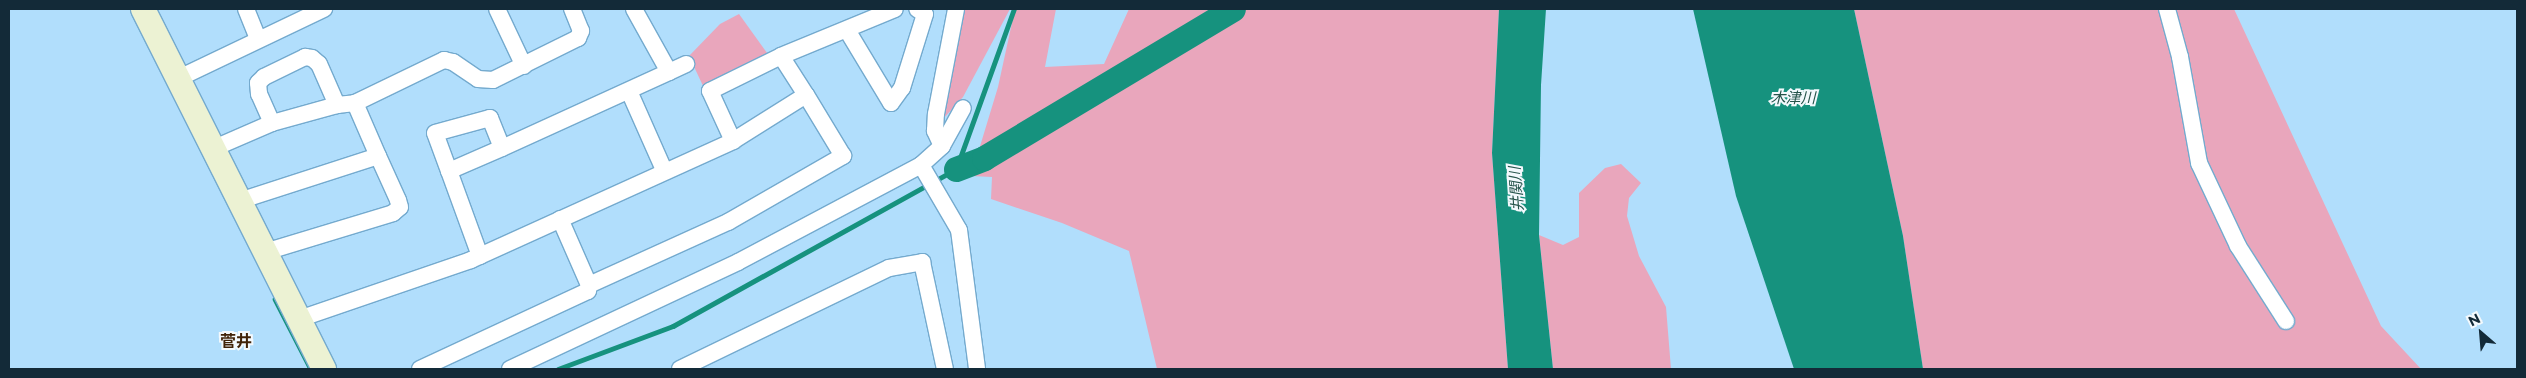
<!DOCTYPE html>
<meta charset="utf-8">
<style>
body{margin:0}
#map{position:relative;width:2526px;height:378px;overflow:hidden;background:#b1defc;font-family:Montserrat,"Noto Sans JP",sans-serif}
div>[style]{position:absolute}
.green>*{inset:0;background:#e9a6bc}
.water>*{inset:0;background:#16927e}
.stream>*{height:4.5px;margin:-2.25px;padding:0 2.25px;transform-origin:2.25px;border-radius:2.25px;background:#16927e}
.river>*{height:25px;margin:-12.5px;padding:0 12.5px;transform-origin:12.5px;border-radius:12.5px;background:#16927e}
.roads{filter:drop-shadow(1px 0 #74aace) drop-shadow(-1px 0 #74aace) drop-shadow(0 1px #74aace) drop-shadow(0 -1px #74aace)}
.street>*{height:16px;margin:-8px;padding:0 8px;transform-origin:8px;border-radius:8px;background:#fff}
.secondary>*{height:24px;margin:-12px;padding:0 12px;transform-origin:12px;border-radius:12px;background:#ecf2d3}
span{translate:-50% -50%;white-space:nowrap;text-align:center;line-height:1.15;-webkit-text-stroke:4px #f3f9fd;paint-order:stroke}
.water-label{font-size:15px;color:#26544b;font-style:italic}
.quarter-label{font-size:16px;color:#412308;font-weight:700}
.frame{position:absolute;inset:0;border:10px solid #132a38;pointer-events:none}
.north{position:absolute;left:2456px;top:308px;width:50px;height:50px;-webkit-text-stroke:4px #f3f9fd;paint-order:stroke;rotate:333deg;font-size:14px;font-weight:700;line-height:20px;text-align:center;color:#132a38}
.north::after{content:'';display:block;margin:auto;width:18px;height:22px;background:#132a38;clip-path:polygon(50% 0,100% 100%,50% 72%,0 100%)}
</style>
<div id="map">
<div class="green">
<i style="clip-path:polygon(960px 9px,1010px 9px,963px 97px,944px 118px)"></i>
<i style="clip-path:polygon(1015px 9px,1056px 9px,1045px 67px,1104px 64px,1129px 9px,1499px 9px,1492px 153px,1508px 369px,1157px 369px,1129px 251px,1062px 223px,991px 199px,992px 177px,971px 176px,998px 87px)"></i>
<i style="clip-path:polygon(1854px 9px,2234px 9px,2381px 326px,2421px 369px,1923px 369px,1903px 236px)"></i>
<i style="clip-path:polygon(739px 14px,770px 57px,704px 88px,689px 56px,720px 24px)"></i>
<i style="clip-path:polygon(1621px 164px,1641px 183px,1629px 198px,1627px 216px,1639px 256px,1666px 307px,1671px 369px,1553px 369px,1539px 235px,1563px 245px,1579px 237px,1579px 193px,1605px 168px)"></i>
</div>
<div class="water">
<i style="clip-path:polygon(1499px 9px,1546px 9px,1541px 85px,1539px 235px,1553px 369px,1508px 369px,1492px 153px)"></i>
<i style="clip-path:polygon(1693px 9px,1854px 9px,1903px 236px,1923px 369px,1794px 369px,1736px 196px)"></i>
</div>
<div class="stream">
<i style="left:275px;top:299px;width:79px;rotate:62.8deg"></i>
<i style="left:558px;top:369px;width:123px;rotate:-20.5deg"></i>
<i style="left:673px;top:326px;width:324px;rotate:-29deg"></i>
<i style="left:956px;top:169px;width:170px;rotate:-70.1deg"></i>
</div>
<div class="river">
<i style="left:956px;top:169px;width:30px;rotate:-21deg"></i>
<i style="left:984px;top:158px;width:290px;rotate:-30.9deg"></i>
</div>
<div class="roads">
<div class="street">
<i style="left:246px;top:9px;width:31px;rotate:68deg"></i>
<i style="left:497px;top:9px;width:63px;rotate:64.7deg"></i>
<i style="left:2167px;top:9px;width:50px;rotate:74.8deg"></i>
<i style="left:2180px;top:57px;width:108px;rotate:79.8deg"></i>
<i style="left:2199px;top:163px;width:92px;rotate:64.8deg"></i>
<i style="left:2238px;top:246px;width:89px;rotate:57.4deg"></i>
<i style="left:847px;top:30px;width:85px;rotate:58.9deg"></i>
<i style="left:891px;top:103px;width:19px;rotate:-54deg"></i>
<i style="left:902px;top:88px;width:77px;rotate:-72.7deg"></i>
<i style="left:925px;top:14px;width:9px;rotate:-148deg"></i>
<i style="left:669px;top:72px;width:19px;rotate:-25deg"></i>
<i style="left:177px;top:79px;width:163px;rotate:-25.5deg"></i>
<i style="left:629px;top:91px;width:86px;rotate:66.1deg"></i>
<i style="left:806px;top:95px;width:46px;rotate:-122.7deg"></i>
<i style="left:781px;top:56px;width:123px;rotate:-22.4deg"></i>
<i style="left:337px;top:105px;width:67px;rotate:164.5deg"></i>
<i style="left:272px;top:123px;width:32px;rotate:-114deg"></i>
<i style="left:259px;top:94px;width:11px;rotate:-95deg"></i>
<i style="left:258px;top:83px;width:8px;rotate:-45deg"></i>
<i style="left:264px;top:77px;width:46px;rotate:-26deg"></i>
<i style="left:305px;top:57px;width:7px;rotate:8deg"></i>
<i style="left:312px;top:58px;width:9px;rotate:41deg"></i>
<i style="left:319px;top:64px;width:45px;rotate:66.3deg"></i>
<i style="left:337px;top:105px;width:18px;rotate:-6deg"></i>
<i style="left:355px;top:103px;width:99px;rotate:-25.8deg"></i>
<i style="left:444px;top:60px;width:9px;rotate:13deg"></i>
<i style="left:453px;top:62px;width:30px;rotate:34deg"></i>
<i style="left:478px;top:79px;width:15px;rotate:4deg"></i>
<i style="left:493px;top:80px;width:95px;rotate:-26.3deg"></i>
<i style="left:578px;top:38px;width:8px;rotate:-67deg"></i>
<i style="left:581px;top:31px;width:24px;rotate:-112deg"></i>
<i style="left:942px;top:146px;width:17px;rotate:-115deg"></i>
<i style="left:935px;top:131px;width:17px;rotate:-87deg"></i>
<i style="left:936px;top:114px;width:107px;rotate:-79.2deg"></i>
<i style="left:212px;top:149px;width:65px;rotate:-23.4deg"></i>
<i style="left:921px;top:165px;width:75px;rotate:59.7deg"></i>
<i style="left:959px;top:230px;width:140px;rotate:82.6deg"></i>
<i style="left:449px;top:171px;width:40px;rotate:-110.2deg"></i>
<i style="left:435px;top:133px;width:57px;rotate:-15.3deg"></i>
<i style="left:490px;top:118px;width:32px;rotate:68deg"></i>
<i style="left:502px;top:148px;width:183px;rotate:-24.5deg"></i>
<i style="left:669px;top:72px;width:72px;rotate:-119.1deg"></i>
<i style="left:239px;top:201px;width:146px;rotate:-17.9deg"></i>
<i style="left:378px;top:156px;width:58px;rotate:-113.5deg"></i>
<i style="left:265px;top:252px;width:134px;rotate:-16.9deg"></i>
<i style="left:393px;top:213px;width:9px;rotate:-41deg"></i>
<i style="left:400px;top:207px;width:7px;rotate:-106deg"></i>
<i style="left:398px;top:200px;width:48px;rotate:-114.4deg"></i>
<i style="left:480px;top:256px;width:90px;rotate:-110deg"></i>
<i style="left:449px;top:171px;width:58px;rotate:-23.5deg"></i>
<i style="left:589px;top:285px;width:153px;rotate:-24.4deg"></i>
<i style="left:728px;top:222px;width:133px;rotate:-29.9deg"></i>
<i style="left:843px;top:156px;width:71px;rotate:-121.2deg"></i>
<i style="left:806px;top:95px;width:86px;rotate:147.8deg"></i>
<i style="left:299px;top:319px;width:182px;rotate:-18.9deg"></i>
<i style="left:471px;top:260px;width:288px;rotate:-24.4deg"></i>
<i style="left:733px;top:141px;width:55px;rotate:-114.7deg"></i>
<i style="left:710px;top:91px;width:79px;rotate:-26.2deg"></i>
<i style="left:420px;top:369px;width:185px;rotate:-24.9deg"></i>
<i style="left:588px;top:291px;width:6px;rotate:-81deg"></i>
<i style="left:589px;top:285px;width:72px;rotate:-113.7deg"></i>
<i style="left:510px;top:369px;width:252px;rotate:-25.1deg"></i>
<i style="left:738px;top:262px;width:207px;rotate:-27.9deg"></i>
<i style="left:921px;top:165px;width:28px;rotate:-42deg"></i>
<i style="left:942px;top:146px;width:43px;rotate:-61.1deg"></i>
<i style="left:680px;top:369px;width:232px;rotate:-25.8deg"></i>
<i style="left:889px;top:268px;width:34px;rotate:-10deg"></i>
<i style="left:922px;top:262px;width:109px;rotate:77.9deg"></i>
</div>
<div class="secondary">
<i style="left:143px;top:9px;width:403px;rotate:63.3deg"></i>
</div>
</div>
<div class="water-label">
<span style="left:1793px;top:98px">木津川</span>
<span style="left:1516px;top:189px;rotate:-94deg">井関川</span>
</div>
<div class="quarter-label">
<span style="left:236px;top:342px">菅井</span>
</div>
<div class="frame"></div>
<div class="north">N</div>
</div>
